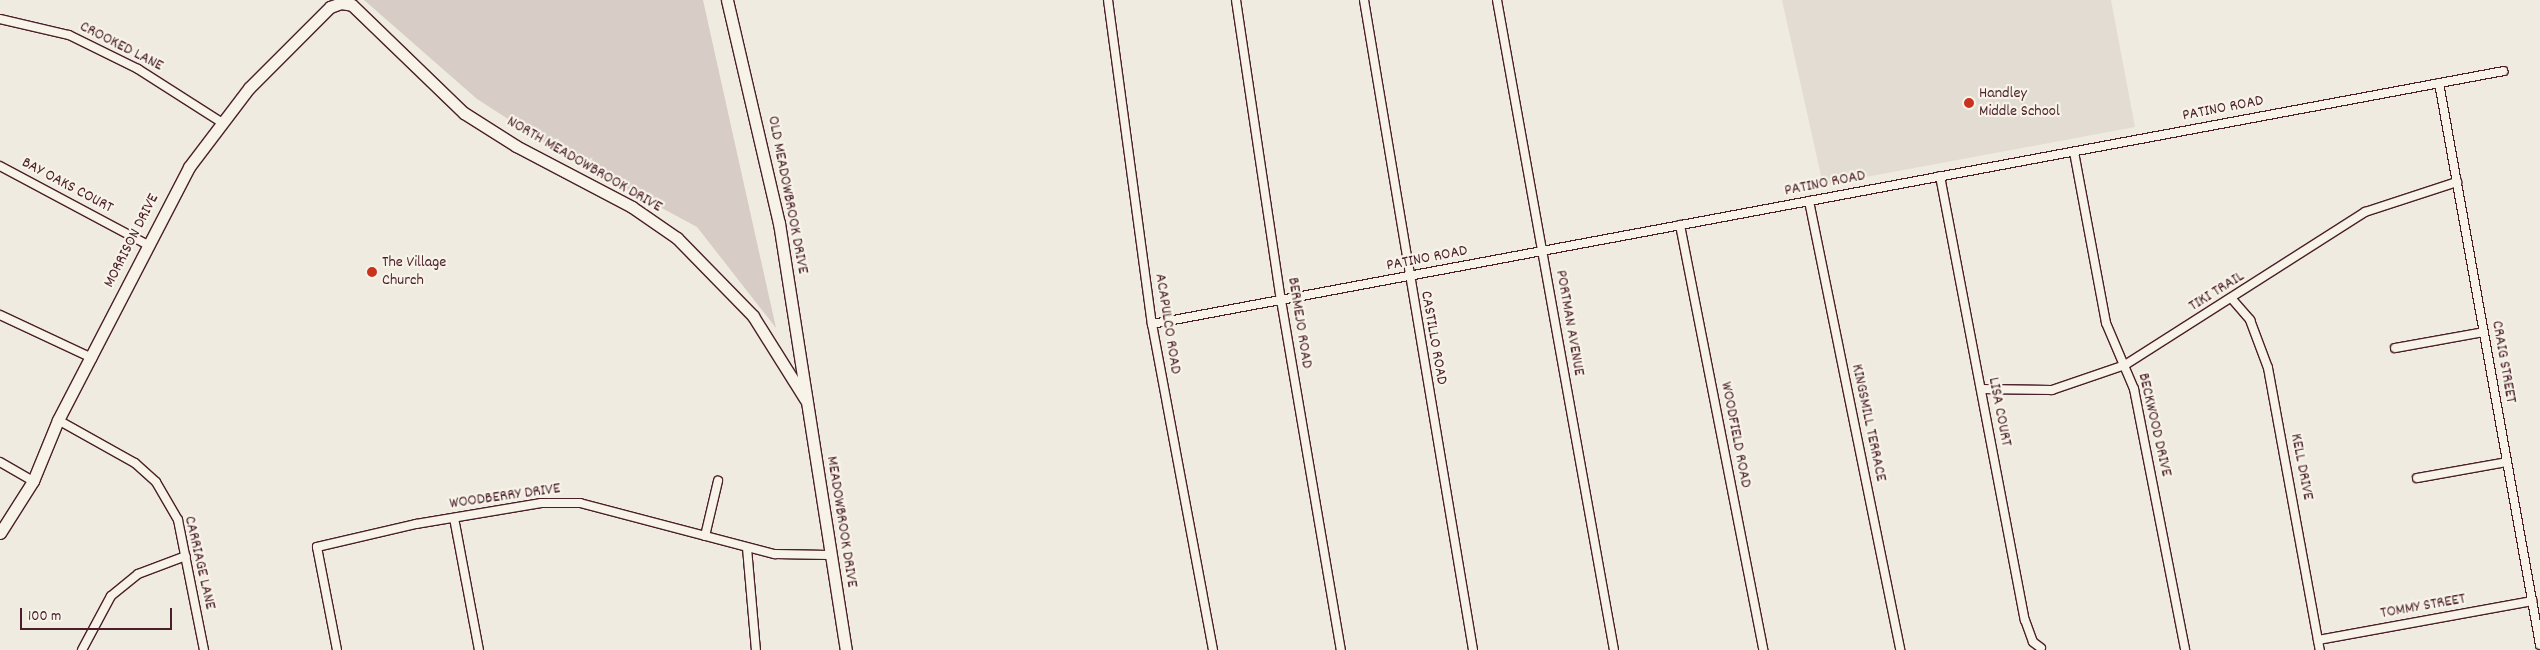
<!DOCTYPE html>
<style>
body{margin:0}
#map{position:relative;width:2540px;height:650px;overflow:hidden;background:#f0ebe0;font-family:Dekko,sans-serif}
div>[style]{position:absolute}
.built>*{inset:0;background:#e3dcd2}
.green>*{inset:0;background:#d8cdc6}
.roads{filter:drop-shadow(1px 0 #4a1f2b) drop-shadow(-1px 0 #4a1f2b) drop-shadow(0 1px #4a1f2b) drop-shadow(0 -1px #4a1f2b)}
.street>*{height:8px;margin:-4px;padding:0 4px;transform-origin:4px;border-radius:4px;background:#f7f3e8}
.secondary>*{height:11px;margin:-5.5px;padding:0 5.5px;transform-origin:5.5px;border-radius:5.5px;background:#f7f3e8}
.dots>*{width:14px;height:14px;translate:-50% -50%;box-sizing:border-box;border:2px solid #f7f3e8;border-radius:50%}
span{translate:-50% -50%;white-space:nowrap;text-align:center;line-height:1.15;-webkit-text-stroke:4.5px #f7f3e8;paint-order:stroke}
.street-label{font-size:16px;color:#4a1f2b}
.poi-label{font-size:16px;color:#4a1f2b}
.left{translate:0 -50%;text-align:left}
.scale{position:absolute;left:20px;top:608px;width:152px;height:22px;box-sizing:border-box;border:2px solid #4a1f2b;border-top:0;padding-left:6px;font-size:15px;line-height:18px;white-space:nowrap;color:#4a1f2b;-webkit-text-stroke:4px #f7f3e8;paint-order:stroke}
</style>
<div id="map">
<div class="built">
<i style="clip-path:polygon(1782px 0,2111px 0,2135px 127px,1823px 185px)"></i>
</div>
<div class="green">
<i style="clip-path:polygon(364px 0,703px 0,776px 328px,697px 227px,569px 158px,477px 99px)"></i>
</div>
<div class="roads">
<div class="street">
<i style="left:1108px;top:0;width:327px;rotate:82.3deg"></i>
<i style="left:1152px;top:324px;width:332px;rotate:79.4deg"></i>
<i style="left:1236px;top:0;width:303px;rotate:81.5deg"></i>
<i style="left:1281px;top:300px;width:355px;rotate:80.3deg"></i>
<i style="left:1364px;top:0;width:659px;rotate:80.48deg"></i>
<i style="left:1497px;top:0;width:660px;rotate:79.8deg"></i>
<i style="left:0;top:19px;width:71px;rotate:13.1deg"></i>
<i style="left:69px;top:35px;width:77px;rotate:26.2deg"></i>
<i style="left:138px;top:69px;width:98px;rotate:32.6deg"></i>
<i style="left:2439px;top:83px;width:571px;rotate:79.81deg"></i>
<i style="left:2074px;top:152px;width:174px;rotate:79.4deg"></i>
<i style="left:2106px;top:323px;width:72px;rotate:67deg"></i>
<i style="left:2134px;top:389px;width:266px;rotate:78.9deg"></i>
<i style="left:0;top:166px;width:168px;rotate:28.1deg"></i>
<i style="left:1940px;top:176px;width:452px;rotate:79.2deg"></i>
<i style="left:2025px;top:620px;width:23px;rotate:70deg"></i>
<i style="left:2033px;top:642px;width:10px;rotate:37deg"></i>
<i style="left:1809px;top:201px;width:458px;rotate:78.5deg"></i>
<i style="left:1680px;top:225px;width:433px;rotate:78.9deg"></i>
<i style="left:2232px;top:299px;width:28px;rotate:49deg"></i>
<i style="left:2250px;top:320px;width:51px;rotate:69.4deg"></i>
<i style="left:2268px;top:368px;width:287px;rotate:79.6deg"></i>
<i style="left:0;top:315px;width:102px;rotate:25.1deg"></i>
<i style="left:1152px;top:324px;width:1375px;rotate:-10.6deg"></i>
<i style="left:2395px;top:348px;width:90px;rotate:-10.2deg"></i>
<i style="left:1981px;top:389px;width:71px;rotate:0.8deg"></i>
<i style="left:2052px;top:390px;width:77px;rotate:-18.9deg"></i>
<i style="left:2125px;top:365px;width:285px;rotate:-32.5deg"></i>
<i style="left:2365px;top:212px;width:97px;rotate:-18.1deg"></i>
<i style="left:58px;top:420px;width:88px;rotate:29.2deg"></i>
<i style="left:135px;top:463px;width:28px;rotate:42deg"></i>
<i style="left:156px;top:482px;width:44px;rotate:59.9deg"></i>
<i style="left:178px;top:520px;width:133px;rotate:78.7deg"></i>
<i style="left:0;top:462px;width:38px;rotate:30deg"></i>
<i style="left:2417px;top:478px;width:91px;rotate:-10.1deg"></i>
<i style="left:454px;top:518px;width:134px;rotate:79.3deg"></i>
<i style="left:705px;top:536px;width:57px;rotate:-76.7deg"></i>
<i style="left:747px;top:548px;width:102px;rotate:85deg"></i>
<i style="left:2318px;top:640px;width:218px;rotate:-10.3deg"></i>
<i style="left:82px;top:650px;width:61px;rotate:-61.8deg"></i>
<i style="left:111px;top:596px;width:35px;rotate:-39deg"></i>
<i style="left:138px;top:574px;width:51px;rotate:-20.6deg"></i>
<i style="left:337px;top:650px;width:105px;rotate:-101deg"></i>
<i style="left:317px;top:547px;width:102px;rotate:-13.1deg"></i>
<i style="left:416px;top:524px;width:127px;rotate:-9.5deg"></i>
<i style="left:541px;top:503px;width:39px"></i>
<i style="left:580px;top:503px;width:202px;rotate:14.7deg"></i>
<i style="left:775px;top:554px;width:54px;rotate:1.1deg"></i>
</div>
<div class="secondary">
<i style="left:727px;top:0;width:229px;rotate:76.9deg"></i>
<i style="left:779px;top:223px;width:432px;rotate:81.1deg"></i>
<i style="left:0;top:533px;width:62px;rotate:-57.6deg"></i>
<i style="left:33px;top:481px;width:66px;rotate:-67.7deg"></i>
<i style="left:58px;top:420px;width:285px;rotate:-62.6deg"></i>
<i style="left:189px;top:167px;width:99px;rotate:-52.8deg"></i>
<i style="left:249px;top:88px;width:115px;rotate:-45deg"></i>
<i style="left:330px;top:7px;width:12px;rotate:-20deg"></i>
<i style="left:341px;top:3px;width:11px;rotate:10deg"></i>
<i style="left:352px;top:5px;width:156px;rotate:44deg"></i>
<i style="left:464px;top:113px;width:62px;rotate:32.4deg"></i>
<i style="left:516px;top:146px;width:131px;rotate:27.7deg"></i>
<i style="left:632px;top:207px;width:55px;rotate:34.6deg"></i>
<i style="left:677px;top:238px;width:109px;rotate:45.7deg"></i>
<i style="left:753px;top:316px;width:98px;rotate:57.9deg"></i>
</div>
</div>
<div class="dots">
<i style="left:1969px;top:103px;background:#c8321e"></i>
<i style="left:372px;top:272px;background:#c8321e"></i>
</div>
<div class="street-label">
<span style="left:121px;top:47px;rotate:27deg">CROOKED LANE</span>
<span style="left:2223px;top:109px;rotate:-11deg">PATINO ROAD</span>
<span style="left:584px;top:165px;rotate:30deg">NORTH MEADOWBROOK DRIVE</span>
<span style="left:1825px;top:184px;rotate:-11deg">PATINO ROAD</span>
<span style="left:67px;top:186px;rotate:28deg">BAY OAKS COURT</span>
<span style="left:787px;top:195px;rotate:79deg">OLD MEADOWBROOK DRIVE</span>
<span style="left:132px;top:241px;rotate:-63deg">MORRISON DRIVE</span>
<span style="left:1427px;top:259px;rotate:-11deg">PATINO ROAD</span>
<span style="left:2217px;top:292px;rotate:-32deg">TIKI TRAIL</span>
<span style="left:1299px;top:323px;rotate:81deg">BERMEJO ROAD</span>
<span style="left:1569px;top:323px;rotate:80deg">PORTMAN AVENUE</span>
<span style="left:1167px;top:324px;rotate:81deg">ACAPULCO ROAD</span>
<span style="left:1433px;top:338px;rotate:80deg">CASTILLO ROAD</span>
<span style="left:2503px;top:362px;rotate:80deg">CRAIG STREET</span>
<span style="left:1999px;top:412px;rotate:79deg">LISA COURT</span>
<span style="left:1868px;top:423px;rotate:78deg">KINGSMILL TERRACE</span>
<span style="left:2154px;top:425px;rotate:77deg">BECKWOOD DRIVE</span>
<span style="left:1735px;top:435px;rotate:79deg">WOODFIELD ROAD</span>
<span style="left:2301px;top:467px;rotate:79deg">KELL DRIVE</span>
<span style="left:505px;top:497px;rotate:-8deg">WOODBERRY DRIVE</span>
<span style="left:841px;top:522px;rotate:81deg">MEADOWBROOK DRIVE</span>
<span style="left:199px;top:563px;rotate:77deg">CARRIAGE LANE</span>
<span style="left:2423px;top:607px;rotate:-10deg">TOMMY STREET</span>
</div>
<div class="poi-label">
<span class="left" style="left:1979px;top:103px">Handley<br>Middle School</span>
<span class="left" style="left:382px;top:272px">The Village<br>Church</span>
</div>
<div class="scale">100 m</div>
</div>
